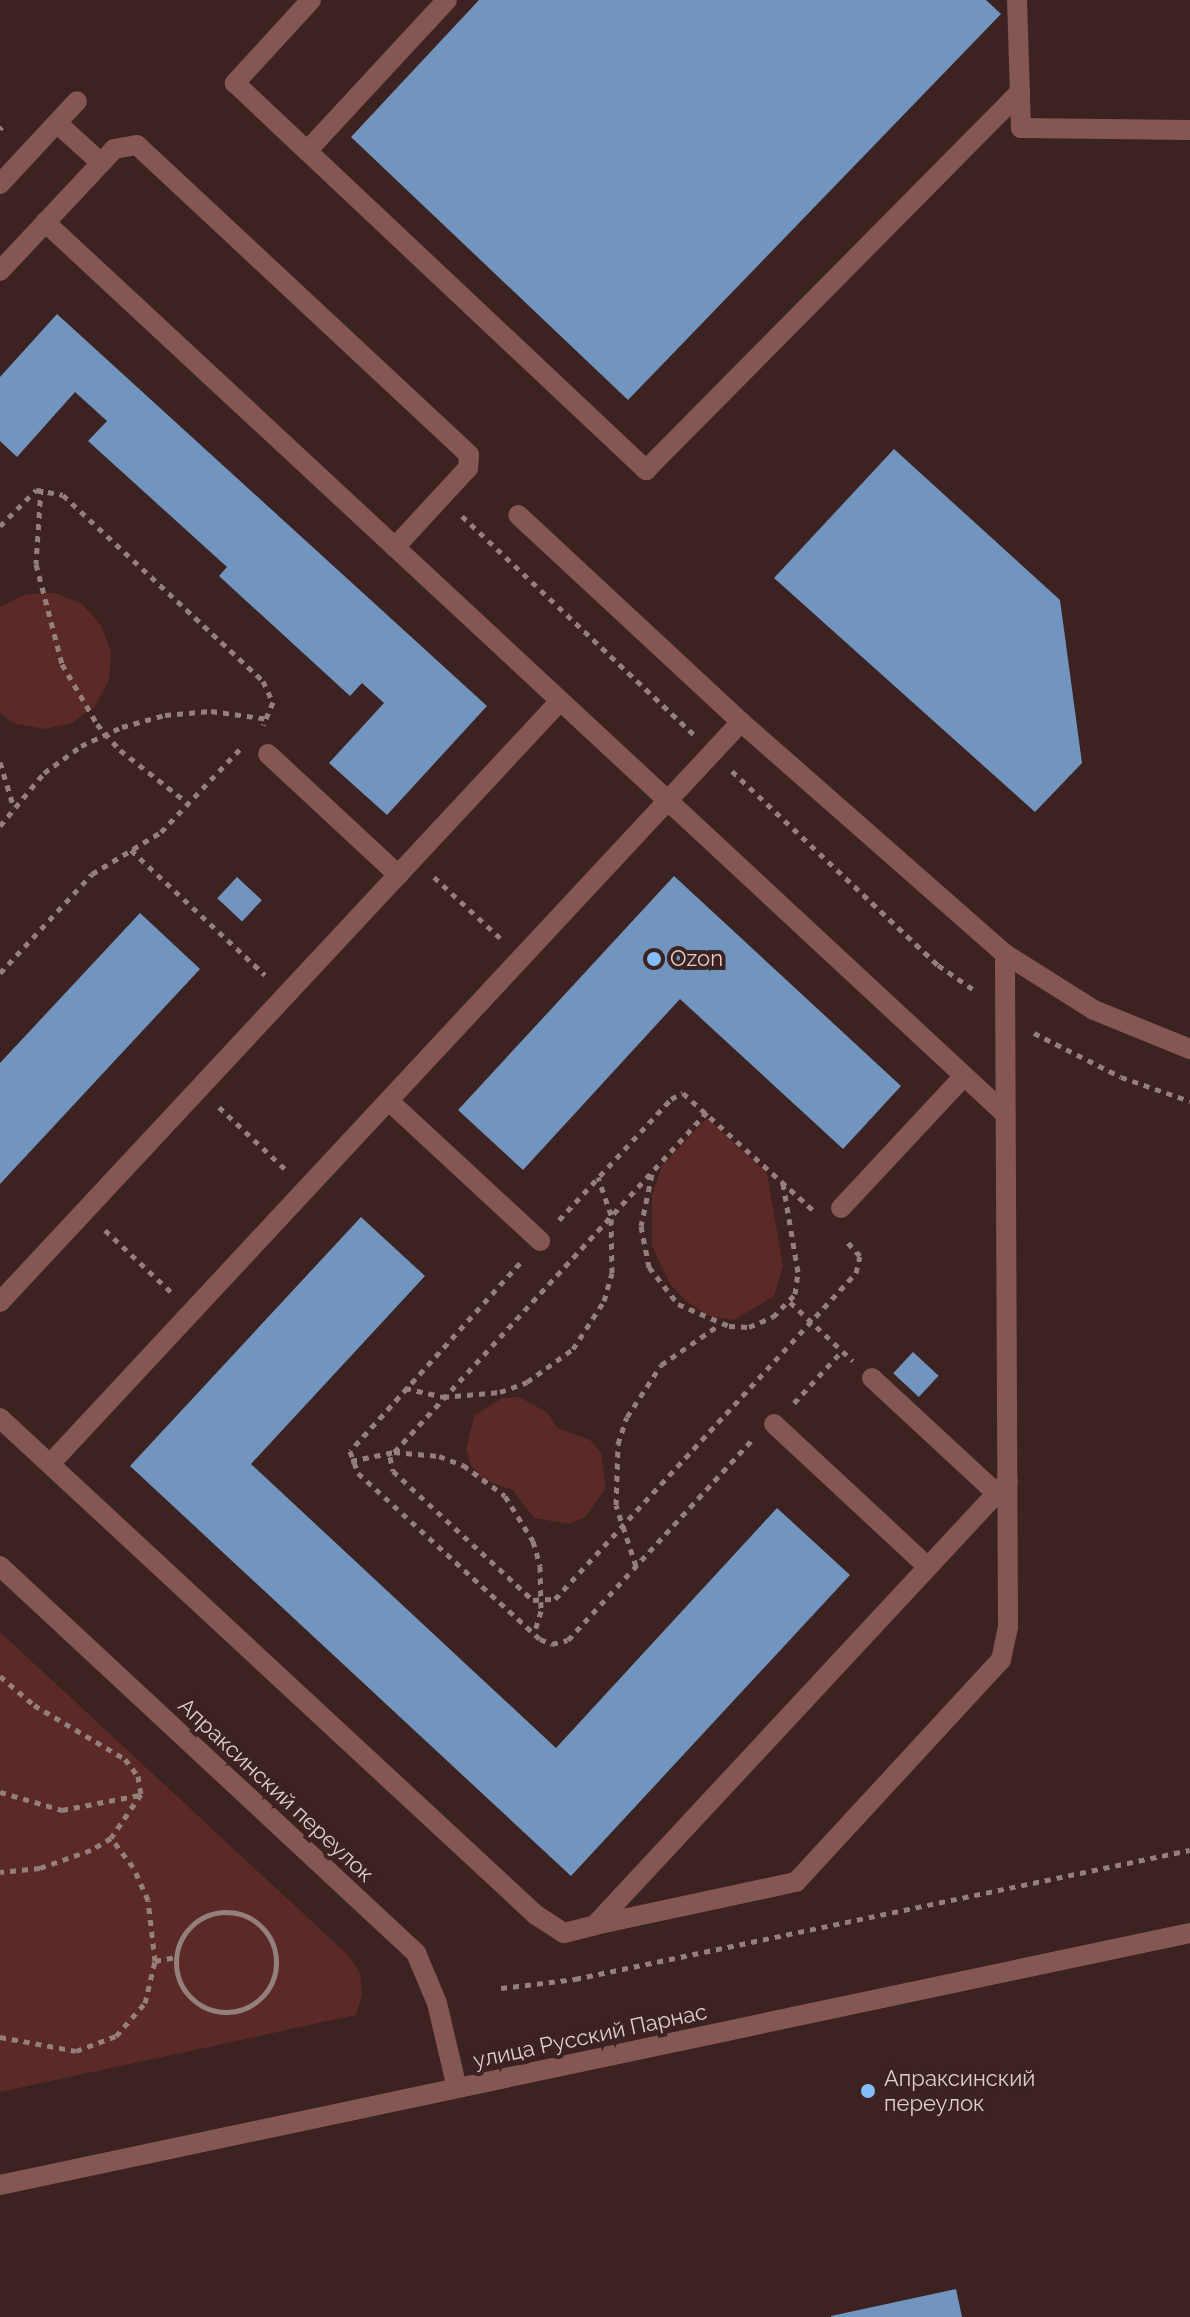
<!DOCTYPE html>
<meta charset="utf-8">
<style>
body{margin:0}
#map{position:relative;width:1190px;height:2317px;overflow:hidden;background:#3c2220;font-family:Raleway,sans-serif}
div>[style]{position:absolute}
.green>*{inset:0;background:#5b2a26}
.building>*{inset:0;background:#7195be;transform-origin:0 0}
.path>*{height:5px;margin-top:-2.5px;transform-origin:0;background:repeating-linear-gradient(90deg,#947f7c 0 6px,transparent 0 12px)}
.path>.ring{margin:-2.5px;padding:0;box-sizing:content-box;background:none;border:5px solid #947f7c;border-radius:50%}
.lane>*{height:20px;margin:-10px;padding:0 10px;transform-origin:10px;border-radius:10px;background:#845753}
.street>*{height:20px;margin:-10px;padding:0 10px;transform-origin:10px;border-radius:10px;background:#845753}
.dots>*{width:22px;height:22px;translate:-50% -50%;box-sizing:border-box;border:4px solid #3c2220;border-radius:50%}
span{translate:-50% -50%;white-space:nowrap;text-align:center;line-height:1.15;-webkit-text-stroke:8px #3c2220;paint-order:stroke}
.poi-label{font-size:22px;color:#dfcecb}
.left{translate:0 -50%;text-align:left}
.street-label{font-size:22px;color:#dfcecb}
</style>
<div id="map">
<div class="green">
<i style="clip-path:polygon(55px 593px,82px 604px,101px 625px,111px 652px,109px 680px,95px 706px,72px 723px,44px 729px,16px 724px,0 713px,0 607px,27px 594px)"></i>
<i style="clip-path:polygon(707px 1118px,767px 1173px,783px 1266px,774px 1296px,734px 1320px,710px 1316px,686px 1301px,670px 1284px,652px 1246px,652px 1195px,662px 1166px)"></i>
<i style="clip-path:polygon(519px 1397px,548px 1413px,557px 1428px,590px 1440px,601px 1453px,606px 1488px,585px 1517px,569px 1524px,534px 1518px,513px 1490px,482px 1479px,471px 1465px,466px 1449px,474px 1416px,502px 1398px)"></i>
<i style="clip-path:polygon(0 1632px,349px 1956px,360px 1973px,362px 1995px,356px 2015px,0 2092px)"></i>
</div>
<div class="building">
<i style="clip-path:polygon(479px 0,986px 0,1001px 14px,628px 400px,351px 137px)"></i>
<i style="clip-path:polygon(57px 314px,487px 706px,387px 815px,329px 763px,384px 703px,362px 683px,350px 696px,219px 576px,227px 567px,88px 441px,107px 421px,75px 392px,17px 457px,0 441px,0 377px)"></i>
<i style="clip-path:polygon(894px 449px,1060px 600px,1082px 763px,1035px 812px,774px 578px)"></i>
<i style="clip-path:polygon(674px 876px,901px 1086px,843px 1149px,680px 999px,523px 1170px,458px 1110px)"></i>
<i style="left:237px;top:877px;width:34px;height:29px;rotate:43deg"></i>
<i style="clip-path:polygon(140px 913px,200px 969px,0 1184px,0 1063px)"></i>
<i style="clip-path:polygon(361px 1217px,425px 1276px,251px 1464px,556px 1748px,777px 1508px,850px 1575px,571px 1876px,130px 1466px)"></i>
<i style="left:913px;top:1352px;width:35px;height:29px;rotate:43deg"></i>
<i style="clip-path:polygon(956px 2289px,962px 2317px,831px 2317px,831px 2316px)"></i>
</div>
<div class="path">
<i style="left:0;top:129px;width:3px;rotate:-45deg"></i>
<i style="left:41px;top:488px;width:76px;rotate:93.8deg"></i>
<i style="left:36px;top:564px;width:103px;rotate:75.4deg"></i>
<i style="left:62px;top:664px;width:69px;rotate:59.7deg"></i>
<i style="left:97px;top:724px;width:35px;rotate:49deg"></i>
<i style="left:120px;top:750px;width:88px;rotate:38deg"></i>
<i style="left:462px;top:516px;width:318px;rotate:43.3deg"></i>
<i style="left:0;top:526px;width:51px;rotate:-45deg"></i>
<i style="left:36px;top:490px;width:27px;rotate:10deg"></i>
<i style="left:63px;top:495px;width:273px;rotate:42.9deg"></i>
<i style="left:263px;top:681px;width:23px;rotate:65deg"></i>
<i style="left:273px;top:702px;width:25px;rotate:113deg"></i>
<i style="left:0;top:762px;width:45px;rotate:73.2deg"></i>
<i style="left:732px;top:771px;width:283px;rotate:43.3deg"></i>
<i style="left:938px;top:965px;width:47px;rotate:34.7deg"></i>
<i style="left:0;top:826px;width:69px;rotate:-50.3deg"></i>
<i style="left:44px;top:773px;width:46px;rotate:-36.1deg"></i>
<i style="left:81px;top:746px;width:45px;rotate:-24.9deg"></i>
<i style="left:122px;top:727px;width:45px;rotate:-15.6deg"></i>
<i style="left:165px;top:715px;width:46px;rotate:-5deg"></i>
<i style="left:211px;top:711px;width:58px;rotate:8deg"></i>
<i style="left:131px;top:850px;width:183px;rotate:43deg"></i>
<i style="left:434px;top:877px;width:90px;rotate:42.7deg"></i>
<i style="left:0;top:973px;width:135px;rotate:-47.1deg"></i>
<i style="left:92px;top:874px;width:81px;rotate:-31.3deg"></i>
<i style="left:161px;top:832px;width:115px;rotate:-46.4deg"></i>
<i style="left:1034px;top:1033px;width:97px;rotate:26.8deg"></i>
<i style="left:1121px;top:1077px;width:73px;rotate:19.2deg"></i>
<i style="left:219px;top:1107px;width:91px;rotate:43.2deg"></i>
<i style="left:707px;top:1112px;width:469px;rotate:132.6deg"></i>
<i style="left:390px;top:1457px;width:14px;rotate:78deg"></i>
<i style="left:393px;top:1471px;width:190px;rotate:42.7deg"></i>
<i style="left:533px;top:1600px;width:22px;rotate:-3deg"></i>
<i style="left:555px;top:1599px;width:444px;rotate:-47.3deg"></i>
<i style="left:856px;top:1273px;width:17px;rotate:-77deg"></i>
<i style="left:860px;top:1256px;width:24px;rotate:-132deg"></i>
<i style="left:652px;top:1174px;width:53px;rotate:101.9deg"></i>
<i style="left:641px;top:1226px;width:42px;rotate:79deg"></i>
<i style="left:649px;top:1267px;width:47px;rotate:51.9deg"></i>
<i style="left:678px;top:1304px;width:56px;rotate:23.3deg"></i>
<i style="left:729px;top:1326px;width:20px;rotate:3deg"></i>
<i style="left:749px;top:1327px;width:26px;rotate:-23deg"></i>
<i style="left:773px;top:1317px;width:32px;rotate:-46deg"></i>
<i style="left:795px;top:1294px;width:22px;rotate:-82deg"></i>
<i style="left:798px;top:1272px;width:90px;rotate:-99.6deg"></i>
<i style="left:559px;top:1220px;width:165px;rotate:-47.2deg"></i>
<i style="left:671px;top:1099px;width:13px;rotate:-27deg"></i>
<i style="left:683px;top:1093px;width:175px;rotate:42deg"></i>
<i style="left:105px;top:1230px;width:91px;rotate:43.2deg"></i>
<i style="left:520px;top:1263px;width:253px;rotate:132.1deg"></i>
<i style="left:350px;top:1451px;width:23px;rotate:70deg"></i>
<i style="left:358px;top:1473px;width:246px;rotate:42.4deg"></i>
<i style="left:540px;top:1639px;width:13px;rotate:23deg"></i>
<i style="left:552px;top:1644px;width:16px;rotate:-14deg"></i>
<i style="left:568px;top:1640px;width:272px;rotate:-47.4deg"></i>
<i style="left:790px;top:1302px;width:86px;rotate:43.1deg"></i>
<i style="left:405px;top:1388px;width:39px;rotate:13deg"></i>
<i style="left:443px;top:1397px;width:57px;rotate:-5deg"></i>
<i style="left:500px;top:1392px;width:29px;rotate:-20deg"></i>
<i style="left:527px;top:1382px;width:57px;rotate:-35.7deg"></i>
<i style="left:573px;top:1349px;width:57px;rotate:-57.1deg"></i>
<i style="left:604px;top:1301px;width:29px;rotate:-74deg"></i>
<i style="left:612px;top:1273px;width:58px;rotate:-91deg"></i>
<i style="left:611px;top:1215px;width:40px;rotate:-108.9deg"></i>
<i style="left:794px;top:1403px;width:71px;rotate:-47.3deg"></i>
<i style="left:351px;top:1461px;width:44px;rotate:-11.8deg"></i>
<i style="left:394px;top:1452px;width:45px;rotate:5.1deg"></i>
<i style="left:439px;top:1456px;width:26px;rotate:21deg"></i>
<i style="left:463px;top:1465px;width:52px;rotate:36.4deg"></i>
<i style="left:505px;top:1496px;width:53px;rotate:58.1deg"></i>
<i style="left:533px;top:1541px;width:26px;rotate:74deg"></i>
<i style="left:540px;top:1566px;width:45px;rotate:88.7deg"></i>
<i style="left:541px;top:1611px;width:24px;rotate:107deg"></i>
<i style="left:636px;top:1566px;width:64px;rotate:-108.2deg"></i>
<i style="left:616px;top:1505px;width:61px;rotate:-88.1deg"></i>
<i style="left:618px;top:1444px;width:28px;rotate:-72deg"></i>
<i style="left:627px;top:1417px;width:62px;rotate:-56.8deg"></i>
<i style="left:661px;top:1365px;width:70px;rotate:-34.6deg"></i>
<i style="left:0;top:1676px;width:45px;rotate:40.5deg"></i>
<i style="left:34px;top:1705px;width:106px;rotate:30.7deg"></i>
<i style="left:125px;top:1759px;width:21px;rotate:53deg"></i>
<i style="left:138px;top:1776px;width:18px;rotate:81deg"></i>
<i style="left:141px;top:1794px;width:53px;rotate:124.3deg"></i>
<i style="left:111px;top:1838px;width:23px;rotate:149deg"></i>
<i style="left:91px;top:1850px;width:54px;rotate:160.6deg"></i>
<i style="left:40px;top:1868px;width:40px;rotate:174.3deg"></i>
<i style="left:0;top:1792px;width:65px;rotate:16.2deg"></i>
<i style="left:62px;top:1810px;width:79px;rotate:-10.9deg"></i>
<i class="ring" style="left:176px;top:1912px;width:95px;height:95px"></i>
<i style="left:155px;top:1961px;width:20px;rotate:-11deg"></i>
<i style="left:501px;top:1988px;width:75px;rotate:-6.9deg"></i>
<i style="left:575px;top:1979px;width:628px;rotate:-11.85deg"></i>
<i style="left:0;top:2037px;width:77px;rotate:10.4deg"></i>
<i style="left:76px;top:2051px;width:43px;rotate:-20.6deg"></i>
<i style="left:116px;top:2036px;width:44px;rotate:-48.7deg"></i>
<i style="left:145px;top:2003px;width:43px;rotate:-76.6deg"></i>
<i style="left:155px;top:1961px;width:61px;rotate:-96.5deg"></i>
<i style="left:148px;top:1900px;width:36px;rotate:-114deg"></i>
<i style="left:133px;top:1867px;width:36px;rotate:-127deg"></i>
</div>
<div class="lane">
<i style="left:311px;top:0;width:113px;rotate:132.5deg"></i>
<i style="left:235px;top:83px;width:565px;rotate:43.28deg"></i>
<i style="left:646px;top:470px;width:532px;rotate:-45.3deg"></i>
<i style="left:1017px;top:0;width:128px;rotate:88.2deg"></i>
<i style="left:1021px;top:128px;width:169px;rotate:0.7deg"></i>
<i style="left:57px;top:123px;width:59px;rotate:42.3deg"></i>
<i style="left:307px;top:151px;width:206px;rotate:-47.2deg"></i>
<i style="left:45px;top:222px;width:1309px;rotate:42.89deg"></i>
<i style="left:0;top:271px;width:167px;rotate:-46.9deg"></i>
<i style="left:114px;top:149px;width:23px;rotate:-10deg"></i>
<i style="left:137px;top:145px;width:454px;rotate:43deg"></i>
<i style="left:469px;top:455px;width:13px;rotate:94deg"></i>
<i style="left:468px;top:468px;width:108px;rotate:132.7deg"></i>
<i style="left:741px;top:722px;width:351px;rotate:41.3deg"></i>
<i style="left:1005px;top:954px;width:105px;rotate:32.2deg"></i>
<i style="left:1094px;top:1010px;width:104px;rotate:22.1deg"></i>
<i style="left:268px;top:754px;width:178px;rotate:42.9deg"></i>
<i style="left:389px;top:1101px;width:206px;rotate:42.8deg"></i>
<i style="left:841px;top:1208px;width:180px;rotate:-47deg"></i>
<i style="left:0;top:1302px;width:821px;rotate:-47.02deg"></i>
<i style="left:872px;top:1378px;width:169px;rotate:42.8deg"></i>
<i style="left:0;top:1418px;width:731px;rotate:42.84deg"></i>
<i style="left:536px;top:1915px;width:33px;rotate:33deg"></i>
<i style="left:564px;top:1933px;width:32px;rotate:-14deg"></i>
<i style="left:595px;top:1925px;width:606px;rotate:-47.07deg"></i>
<i style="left:774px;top:1424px;width:210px;rotate:42.9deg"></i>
<i style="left:50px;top:1464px;width:1014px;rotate:-47.04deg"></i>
<i style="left:741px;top:722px;width:304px;rotate:-137.1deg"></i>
<i style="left:595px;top:1925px;width:206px;rotate:-12.1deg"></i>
<i style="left:796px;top:1882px;width:302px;rotate:-47.3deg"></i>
<i style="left:1001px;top:1660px;width:34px;rotate:-78deg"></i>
<i style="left:1008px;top:1627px;width:673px;rotate:-90.26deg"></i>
</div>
<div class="street">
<i style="left:0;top:184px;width:113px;rotate:-47.1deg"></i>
<i style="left:0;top:1566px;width:568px;rotate:42.93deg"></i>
<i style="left:416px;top:1953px;width:54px;rotate:67.2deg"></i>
<i style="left:437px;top:2003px;width:87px;rotate:76.8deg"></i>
<i style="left:0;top:2185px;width:1216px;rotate:-11.96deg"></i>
</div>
<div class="dots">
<i style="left:654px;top:959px;background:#83bcfb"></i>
<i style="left:868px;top:2091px;background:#83bcfb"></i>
</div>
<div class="poi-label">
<span class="left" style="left:670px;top:959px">Ozon</span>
<span class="left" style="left:884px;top:2091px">Апраксинский<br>переулок</span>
</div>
<div class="street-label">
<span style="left:276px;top:1790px;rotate:43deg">Апраксинский переулок</span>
<span style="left:590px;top:2036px;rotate:-12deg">улица Русский Парнас</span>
</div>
</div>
